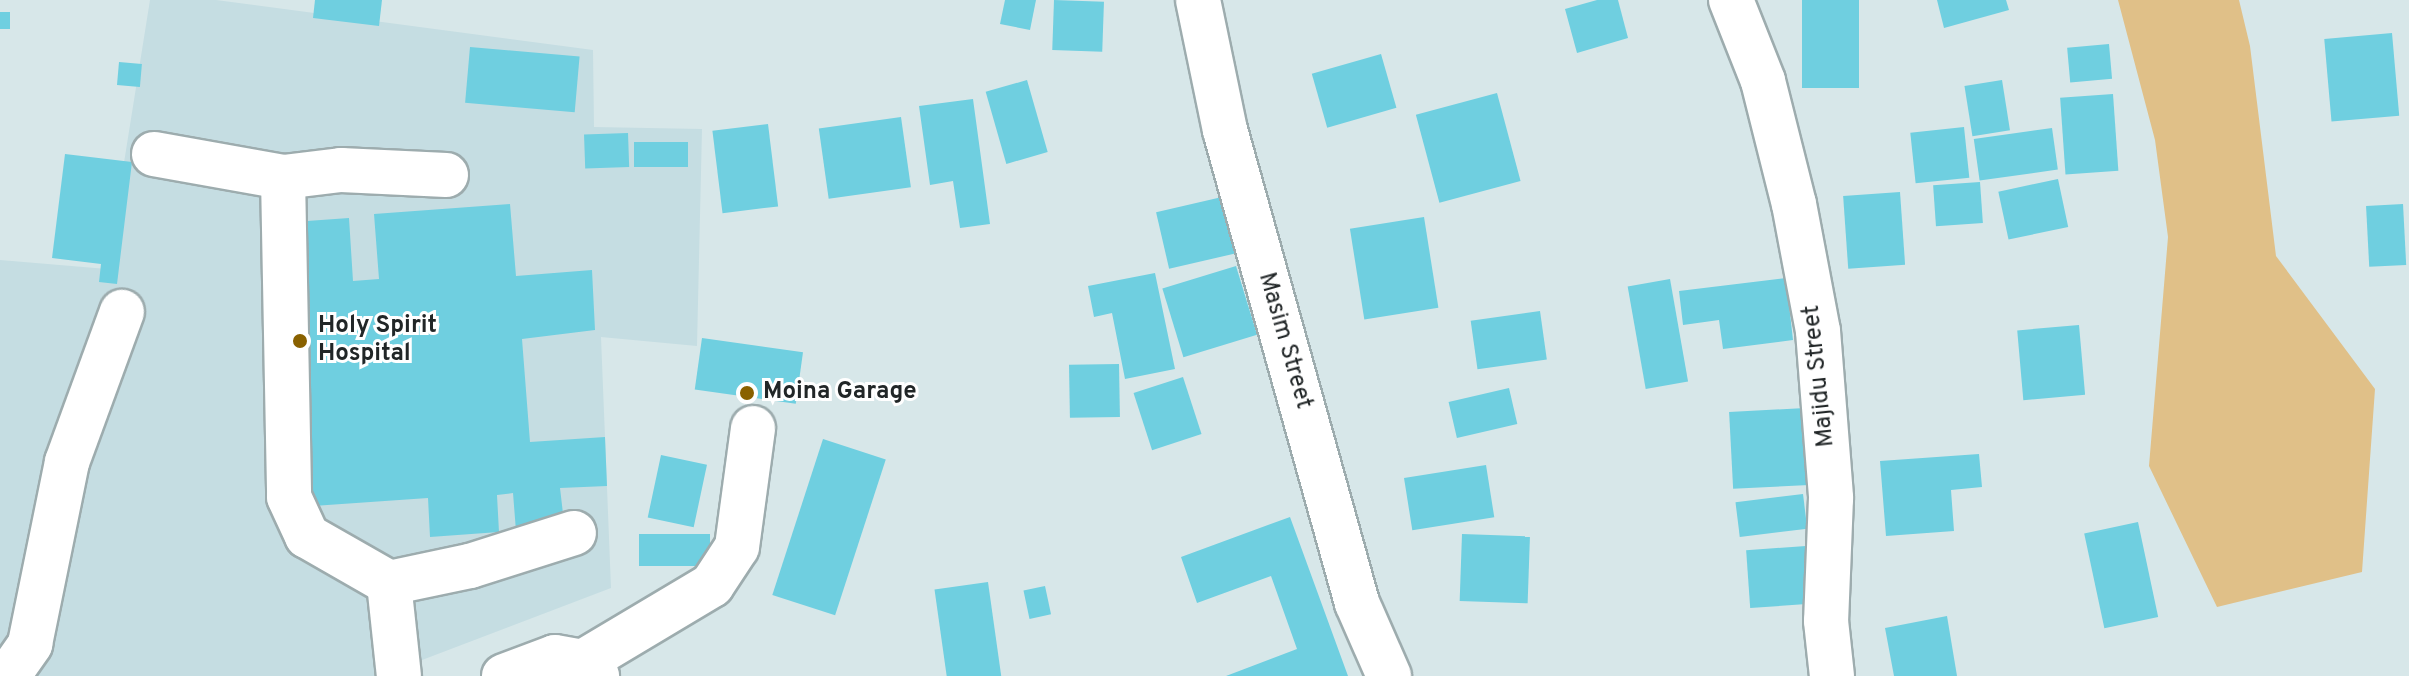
<!DOCTYPE html>
<style>
body{margin:0}
#map{position:relative;width:2409px;height:676px;overflow:hidden;background:#d7e7e9;font-family:Overpass,sans-serif}
div>[style]{position:absolute}
.built>*{inset:0;background:#c5dde2}
.green>*{inset:0;background:#e0c088}
.building>*{inset:0;background:#6fcfe0;transform-origin:0 0}
.roads{filter:drop-shadow(2px 0 #9dacae) drop-shadow(-2px 0 #9dacae) drop-shadow(0 2px #9dacae) drop-shadow(0 -2px #9dacae)}
.minor>*{height:44px;margin:-22px;padding:0 22px;transform-origin:22px;border-radius:22px;background:#fff}
.dots>*{width:22px;height:22px;translate:-50% -50%;box-sizing:border-box;border:4px solid #fff;border-radius:50%}
span{translate:-50% -50%;white-space:nowrap;text-align:center;line-height:1.15;-webkit-text-stroke:6px #fff;paint-order:stroke}
.poi-label{font-size:24px;color:#212627;font-weight:700}
.left{translate:0 -50%;text-align:left}
.street-label{font-size:24px;color:#212627}
</style>
<div id="map">
<div class="built">
<i style="clip-path:polygon(150px 0,216px 0,593px 50px,594px 127px,702px 129px,697px 346px,601px 337px,611px 588px,380px 676px,0 676px,0 260px,107px 269px)"></i>
</div>
<div class="green">
<i style="clip-path:polygon(2118px 0,2239px 0,2250px 46px,2276px 256px,2375px 389px,2362px 572px,2217px 607px,2149px 466px,2168px 237px,2155px 140px)"></i>
</div>
<div class="building">
<i style="clip-path:polygon(315px 0,382px 0,379px 26px,313px 18px)"></i>
<i style="clip-path:polygon(1005px 0,1036px 0,1030px 30px,1000px 24px)"></i>
<i style="left:1054px;top:0;width:50px;height:50px;rotate:2deg"></i>
<i style="clip-path:polygon(1597px 0,1618px 0,1628px 38px,1577px 53px,1565px 9px)"></i>
<i style="left:1802px;top:0;width:57px;height:88px"></i>
<i style="clip-path:polygon(1937px 0,2006px 0,2009px 10px,1944px 28px)"></i>
<i style="left:0;top:12px;width:10px;height:17px"></i>
<i style="left:2392px;top:33px;width:83px;height:68px;rotate:85deg"></i>
<i style="left:2109px;top:44px;width:35px;height:42px;rotate:85deg"></i>
<i style="left:470px;top:47px;width:110px;height:56px;rotate:5deg"></i>
<i style="left:1381px;top:54px;width:56px;height:72px;rotate:74deg"></i>
<i style="left:119px;top:62px;width:23px;height:23px;rotate:5deg"></i>
<i style="left:1027px;top:80px;width:75px;height:43px;rotate:74deg"></i>
<i style="left:2002px;top:80px;width:51px;height:38px;rotate:81deg"></i>
<i style="left:1497px;top:93px;width:91px;height:84px;rotate:75deg"></i>
<i style="left:2113px;top:94px;width:77px;height:53px;rotate:86deg"></i>
<i style="clip-path:polygon(973px 99px,990px 224px,960px 228px,953px 181px,930px 185px,919px 106px)"></i>
<i style="left:901px;top:117px;width:71px;height:83px;rotate:82deg"></i>
<i style="left:768px;top:124px;width:83px;height:56px;rotate:83deg"></i>
<i style="left:1964px;top:127px;width:51px;height:54px;rotate:84deg"></i>
<i style="left:2052px;top:128px;width:42px;height:79px;rotate:82deg"></i>
<i style="left:628px;top:133px;width:34px;height:44px;rotate:88deg"></i>
<i style="left:688px;top:142px;width:25px;height:54px;rotate:90deg"></i>
<i style="clip-path:polygon(65px 154px,132px 162px,117px 284px,99px 282px,101px 264px,52px 258px)"></i>
<i style="left:2058px;top:179px;width:49px;height:61px;rotate:78deg"></i>
<i style="left:1980px;top:182px;width:41px;height:47px;rotate:86deg"></i>
<i style="left:1900px;top:192px;width:73px;height:57px;rotate:86deg"></i>
<i style="left:1235px;top:194px;width:58px;height:81px;rotate:77deg"></i>
<i style="clip-path:polygon(510px 204px,516px 276px,592px 270px,595px 330px,522px 339px,530px 442px,605px 437px,607px 486px,560px 488px,564px 522px,516px 531px,513px 493px,497px 495px,499px 532px,430px 537px,428px 498px,313px 506px,293px 222px,349px 218px,353px 281px,379px 279px,374px 214px)"></i>
<i style="left:2403px;top:204px;width:61px;height:37px;rotate:87deg"></i>
<i style="left:1424px;top:217px;width:92px;height:75px;rotate:81deg"></i>
<i style="left:1236px;top:266px;width:72px;height:77px;rotate:73deg"></i>
<i style="clip-path:polygon(1155px 273px,1175px 369px,1125px 379px,1112px 313px,1094px 317px,1088px 286px)"></i>
<i style="clip-path:polygon(1786px 278px,1793px 340px,1723px 349px,1719px 320px,1683px 325px,1679px 291px)"></i>
<i style="left:1670px;top:279px;width:104px;height:43px;rotate:80deg"></i>
<i style="left:1540px;top:311px;width:49px;height:70px;rotate:82deg"></i>
<i style="left:2079px;top:325px;width:70px;height:62px;rotate:85deg"></i>
<i style="left:702px;top:338px;width:102px;height:52px;rotate:8deg"></i>
<i style="left:1119px;top:364px;width:53px;height:50px;rotate:89deg"></i>
<i style="left:1183px;top:377px;width:60px;height:52px;rotate:72deg"></i>
<i style="left:1509px;top:388px;width:37px;height:62px;rotate:77deg"></i>
<i style="left:1805px;top:408px;width:77px;height:76px;rotate:87deg"></i>
<i style="left:823px;top:439px;width:66px;height:164px;rotate:18deg"></i>
<i style="clip-path:polygon(1979px 454px,1982px 487px,1951px 490px,1954px 531px,1886px 536px,1880px 461px)"></i>
<i style="left:661px;top:455px;width:47px;height:64px;rotate:12deg"></i>
<i style="left:1486px;top:465px;width:53px;height:83px;rotate:81deg"></i>
<i style="left:1803px;top:494px;width:35px;height:68px;rotate:83deg"></i>
<i style="clip-path:polygon(1290px 517px,1348px 676px,1226px 676px,1297px 649px,1271px 576px,1197px 603px,1181px 557px)"></i>
<i style="left:2138px;top:522px;width:97px;height:55px;rotate:78deg"></i>
<i style="left:639px;top:534px;width:71px;height:32px"></i>
<i style="left:1462px;top:534px;width:68px;height:67px;rotate:2deg"></i>
<i style="left:1806px;top:546px;width:58px;height:60px;rotate:86deg"></i>
<i style="left:988px;top:582px;width:95px;height:54px;rotate:82deg"></i>
<i style="left:1045px;top:586px;width:29px;height:22px;rotate:78deg"></i>
<i style="clip-path:polygon(1947px 616px,1957px 676px,1894px 676px,1885px 628px)"></i>
</div>
<div class="roads">
<div class="minor">
<i style="left:1198px;top:0;width:133px;rotate:78.3deg"></i>
<i style="left:1225px;top:130px;width:491px;rotate:74.4deg"></i>
<i style="left:1357px;top:603px;width:80px;rotate:66.3deg"></i>
<i style="left:1731px;top:0;width:87px;rotate:68.4deg"></i>
<i style="left:1763px;top:81px;width:127px;rotate:75.9deg"></i>
<i style="left:1794px;top:204px;width:129px;rotate:79.3deg"></i>
<i style="left:1818px;top:331px;width:168px;rotate:85.5deg"></i>
<i style="left:1831px;top:498px;width:123px;rotate:92.3deg"></i>
<i style="left:1826px;top:621px;width:55px;rotate:83.8deg"></i>
<i style="left:154px;top:154px;width:131px;rotate:10.1deg"></i>
<i style="left:446px;top:175px;width:105px;rotate:-177.3deg"></i>
<i style="left:341px;top:170px;width:58px;rotate:173.1deg"></i>
<i style="left:283px;top:177px;width:320px;rotate:88.9deg"></i>
<i style="left:289px;top:497px;width:43px;rotate:65.2deg"></i>
<i style="left:307px;top:536px;width:95px;rotate:29.8deg"></i>
<i style="left:389px;top:583px;width:83px;rotate:-11.9deg"></i>
<i style="left:470px;top:566px;width:109px;rotate:-17.6deg"></i>
<i style="left:389px;top:583px;width:94px;rotate:83.9deg"></i>
<i style="left:583px;top:662px;width:150px;rotate:-30.8deg"></i>
<i style="left:712px;top:585px;width:45px;rotate:-56.7deg"></i>
<i style="left:737px;top:547px;width:120px;rotate:-82.3deg"></i>
<i style="left:8px;top:676px;width:39px;rotate:-55deg"></i>
<i style="left:30px;top:644px;width:186px;rotate:-78.5deg"></i>
<i style="left:67px;top:462px;width:160px;rotate:-69.9deg"></i>
<i style="left:504px;top:676px;width:54px;rotate:-20.4deg"></i>
<i style="left:555px;top:657px;width:28px;rotate:10deg"></i>
<i style="left:583px;top:662px;width:20px;rotate:45deg"></i>
</div>
</div>
<div class="dots">
<i style="left:300px;top:341px;background:#896100"></i>
<i style="left:747px;top:393px;background:#896100"></i>
</div>
<div class="poi-label">
<span class="left" style="left:318px;top:341px">Holy Spirit<br>Hospital</span>
<span class="left" style="left:763px;top:393px">Moina Garage</span>
</div>
<div class="street-label">
<span style="left:1284px;top:341px;rotate:74deg">Masim Street</span>
<span style="left:1820px;top:376px;rotate:-96deg">Majidu Street</span>
</div>
</div>
